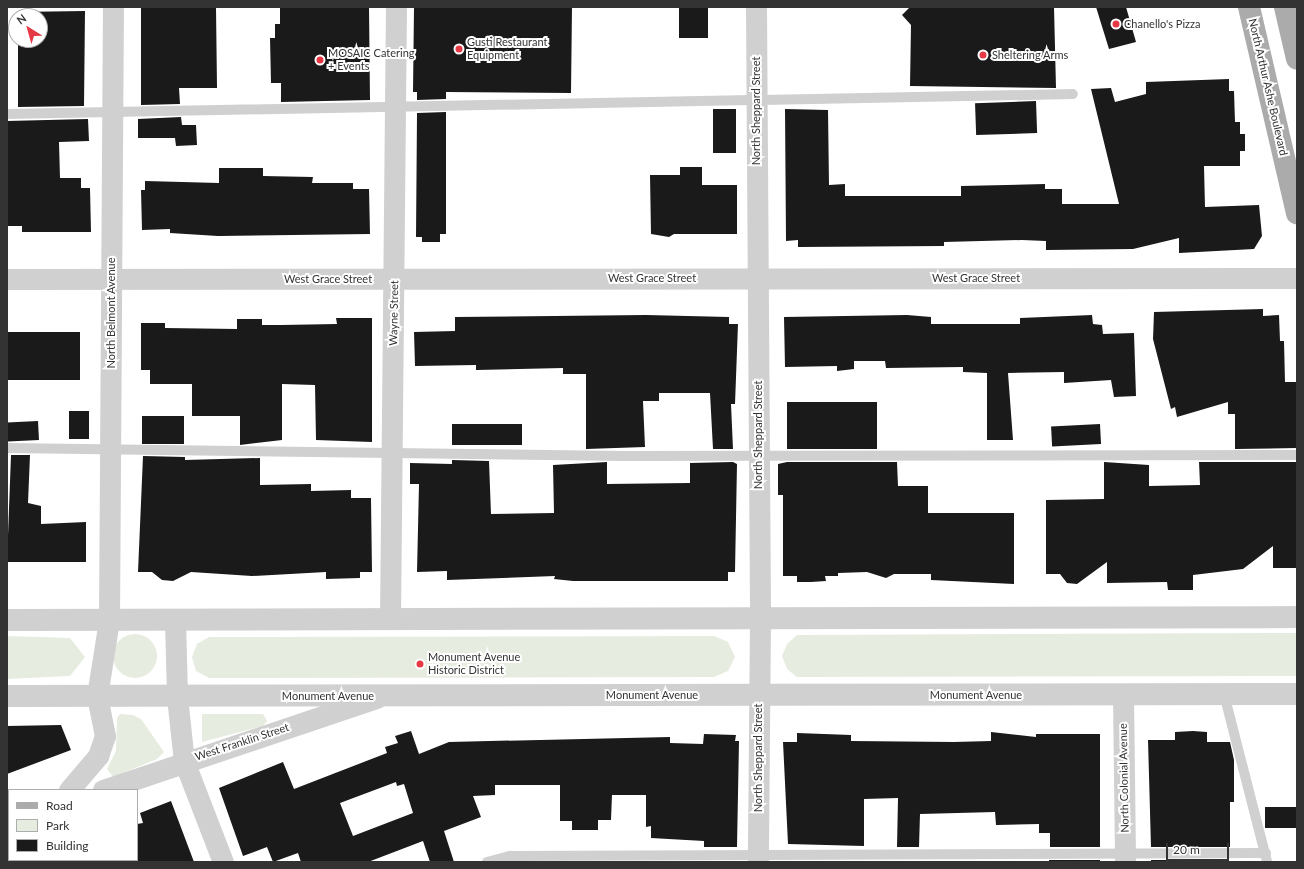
<!DOCTYPE html>
<style>
body{margin:0}
#map{position:relative;width:1304px;height:869px;overflow:hidden;background:#fff;font-family:Lato,sans-serif}
div>[style]{position:absolute}
.green>*{inset:0;background:#e6ecdf}
.round{border-radius:50%}
.building>*{inset:0;background:#1a1a1a;transform-origin:0 0}
.service>*{height:10px;margin:-5px;padding:0 5px;transform-origin:5px;border-radius:5px;background:#d0d0d0}
.minor>*{height:21px;margin:-10.5px;padding:0 10.5px;transform-origin:10.5px;border-radius:10.5px;background:#d0d0d0}
.tertiary>*{height:22px;margin:-11px;padding:0 11px;transform-origin:11px;border-radius:11px;background:#d0d0d0}
.primary>*{height:22px;margin:-11px;padding:0 11px;transform-origin:11px;border-radius:11px;background:#ababab}
.dots>*{width:11px;height:11px;translate:-50% -50%;box-sizing:border-box;border:2px solid #fff;border-radius:50%}
span{translate:-50% -50%;white-space:nowrap;text-align:center;line-height:1.15;-webkit-text-stroke:4px #fff;paint-order:stroke}
.poi-label{font-size:11px;color:#333}
.left{translate:0 -50%;text-align:left}
.street-label{font-size:11px;color:#333}
.frame{position:absolute;inset:0;border:8px solid #333;pointer-events:none}
.legend{position:absolute;left:8px;top:789px;width:130px;height:72px;box-sizing:border-box;background:#fff;border:1px solid #adadad;margin:0;padding:5px 7px;list-style:none;font-size:12px;color:#333}
.legend li{display:flex;align-items:center;gap:8px;height:20px}
.legend b{width:20px;border:1px solid #adadad}
.north{position:absolute;left:8px;top:8px;width:40px;height:40px;box-sizing:border-box;background:#fff;border:1px solid #adadad;border-radius:50%;rotate:323deg;font-size:11px;font-weight:700;line-height:16px;text-align:center;color:#333}
.north::after{content:'';display:block;margin:auto;width:14px;height:18px;background:#e63946;clip-path:polygon(50% 0,100% 100%,50% 72%,0 100%)}
.scale{position:absolute;left:1166px;top:843px;width:63px;height:18px;box-sizing:border-box;border:2px solid #333;border-top:0;padding-left:5px;font-size:12px;line-height:14px;white-space:nowrap;color:#333;-webkit-text-stroke:3px #fff;paint-order:stroke}
</style>
<div id="map">
<div class="green">
<i style="clip-path:polygon(1297px 633px,1297px 676px,797px 677px,787px 669px,782px 656px,787px 644px,797px 635px)"></i>
<i class="round" style="left:113px;top:634px;width:44px;height:44px"></i>
<i style="clip-path:polygon(7px 636px,70px 638px,85px 657px,70px 676px,7px 679px)"></i>
<i style="clip-path:polygon(714px 636px,728px 642px,735px 657px,728px 671px,714px 677px,209px 678px,196px 671px,192px 657px,197px 644px,209px 637px)"></i>
<i style="clip-path:polygon(202px 714px,263px 714px,267px 721px,263px 726px,202px 742px)"></i>
<i style="clip-path:polygon(133px 715px,141px 719px,164px 752px,157px 759px,113px 777px,107px 769px,116px 751px,117px 718px,120px 714px)"></i>
</div>
<div class="building">
<i style="clip-path:polygon(141px 7px,216px 7px,217px 88px,179px 88px,180px 104px,141px 105px)"></i>
<i style="clip-path:polygon(280px 7px,369px 7px,370px 100px,281px 102px,281px 83px,271px 83px,270px 38px,275px 38px,275px 24px,280px 24px)"></i>
<i style="clip-path:polygon(414px 7px,572px 7px,571px 93px,446px 92px,446px 99px,417px 100px,417px 92px,413px 92px)"></i>
<i style="left:679px;top:7px;width:29px;height:31px"></i>
<i style="clip-path:polygon(910px 7px,1054px 7px,1056px 88px,910px 86px,911px 25px,902px 15px)"></i>
<i style="clip-path:polygon(1096px 7px,1126px 7px,1136px 42px,1109px 49px)"></i>
<i style="clip-path:polygon(85px 11px,84px 106px,18px 107px,18px 40px,40px 40px,40px 16px,16px 16px,16px 39px,16px 12px)"></i>
<i style="clip-path:polygon(1229px 79px,1229px 91px,1234px 91px,1235px 122px,1240px 122px,1240px 134px,1245px 134px,1245px 151px,1240px 151px,1240px 166px,1204px 166px,1205px 207px,1259px 205px,1262px 236px,1254px 249px,1179px 253px,1179px 238px,1133px 249px,1046px 250px,1046px 241px,1022px 240px,944px 242px,944px 246px,798px 247px,798px 240px,786px 241px,785px 109px,828px 110px,829px 185px,845px 184px,845px 196px,961px 196px,961px 186px,1045px 184px,1045px 189px,1062px 189px,1062px 204px,1119px 204px,1091px 89px,1111px 88px,1115px 102px,1146px 94px,1146px 82px)"></i>
<i style="left:1036px;top:101px;width:32px;height:61px;rotate:88deg"></i>
<i style="left:713px;top:109px;width:23px;height:44px"></i>
<i style="clip-path:polygon(446px 112px,446px 234px,440px 234px,440px 242px,422px 242px,422px 237px,416px 237px,417px 113px)"></i>
<i style="clip-path:polygon(181px 117px,182px 125px,196px 125px,197px 145px,176px 146px,175px 138px,138px 138px,138px 119px)"></i>
<i style="clip-path:polygon(88px 119px,89px 141px,59px 142px,60px 178px,81px 178px,81px 188px,90px 188px,91px 232px,22px 232px,22px 226px,7px 226px,7px 121px)"></i>
<i style="clip-path:polygon(680px 167px,702px 167px,702px 185px,737px 185px,737px 234px,674px 234px,669px 237px,651px 234px,650px 175px,680px 175px)"></i>
<i style="clip-path:polygon(219px 168px,263px 168px,263px 176px,313px 177px,312px 183px,353px 183px,353px 189px,369px 189px,370px 234px,218px 236px,170px 233px,170px 229px,142px 230px,141px 190px,145px 190px,145px 181px,219px 183px)"></i>
<i style="clip-path:polygon(1263px 309px,1263px 316px,1279px 315px,1280px 341px,1284px 341px,1285px 382px,1296px 382px,1297px 448px,1235px 449px,1235px 414px,1228px 414px,1228px 402px,1177px 417px,1175px 407px,1171px 409px,1153px 339px,1154px 312px)"></i>
<i style="clip-path:polygon(646px 315px,729px 317px,729px 324px,738px 324px,735px 404px,731px 404px,733px 449px,713px 449px,710px 393px,659px 393px,659px 401px,643px 401px,645px 447px,586px 449px,586px 374px,563px 374px,563px 368px,476px 370px,476px 365px,415px 366px,414px 332px,455px 331px,455px 317px)"></i>
<i style="clip-path:polygon(907px 315px,931px 317px,931px 324px,1020px 324px,1020px 318px,1092px 315px,1093px 324px,1102px 325px,1103px 334px,1134px 333px,1136px 396px,1114px 397px,1111px 380px,1064px 383px,1064px 372px,1008px 373px,1013px 440px,987px 440px,987px 373px,963px 372px,963px 367px,886px 368px,885px 361px,854px 361px,854px 369px,837px 371px,837px 366px,785px 367px,784px 317px)"></i>
<i style="clip-path:polygon(336px 318px,372px 318px,372px 442px,316px 440px,315px 385px,282px 384px,282px 440px,240px 445px,240px 416px,192px 416px,192px 384px,150px 384px,150px 370px,141px 370px,141px 323px,165px 323px,165px 328px,237px 329px,237px 319px,262px 319px,262px 325px,281px 325px,337px 324px)"></i>
<i style="left:7px;top:332px;width:73px;height:48px"></i>
<i style="left:877px;top:402px;width:47px;height:90px;rotate:90deg"></i>
<i style="left:69px;top:411px;width:20px;height:28px"></i>
<i style="left:184px;top:416px;width:28px;height:42px;rotate:90deg"></i>
<i style="left:38px;top:421px;width:19px;height:31px;rotate:87deg"></i>
<i style="left:522px;top:424px;width:21px;height:70px;rotate:90deg"></i>
<i style="left:1100px;top:424px;width:20px;height:49px;rotate:87deg"></i>
<i style="clip-path:polygon(11px 455px,30px 455px,28px 503px,41px 506px,41px 524px,86px 522px,86px 562px,7px 562px)"></i>
<i style="clip-path:polygon(143px 456px,185px 457px,185px 460px,260px 458px,260px 485px,311px 484px,311px 491px,351px 490px,351px 498px,371px 498px,372px 572px,360px 572px,360px 578px,326px 579px,326px 572px,252px 576px,191px 572px,173px 581px,162px 580px,152px 572px,138px 572px)"></i>
<i style="clip-path:polygon(452px 460px,489px 461px,491px 514px,554px 513px,553px 465px,607px 462px,607px 484px,690px 483px,690px 463px,733px 462px,737px 464px,735px 572px,728px 572px,728px 581px,573px 581px,554px 579px,555px 576px,447px 580px,447px 571px,417px 572px,419px 484px,410px 484px,410px 463px,452px 464px)"></i>
<i style="clip-path:polygon(787px 462px,897px 462px,898px 486px,928px 486px,928px 513px,1014px 513px,1014px 584px,931px 580px,931px 574px,894px 574px,886px 578px,867px 572px,838px 573px,838px 576px,825px 576px,826px 581px,811px 582px,797px 582px,797px 576px,783px 576px,783px 495px,778px 495px,778px 464px)"></i>
<i style="clip-path:polygon(1104px 462px,1149px 465px,1149px 486px,1200px 485px,1199px 462px,1297px 462px,1297px 568px,1273px 568px,1273px 546px,1243px 569px,1193px 575px,1193px 590px,1168px 590px,1167px 582px,1107px 583px,1107px 562px,1077px 584px,1067px 583px,1060px 574px,1046px 574px,1046px 500px,1104px 499px)"></i>
<i style="clip-path:polygon(61px 725px,71px 750px,7px 774px,7px 726px)"></i>
<i style="clip-path:polygon(evenodd,411px 731px,419px 754px,449px 742px,670px 737px,670px 743px,703px 744px,704px 734px,736px 735px,735px 741px,739px 741px,737px 847px,704px 847px,704px 841px,651px 838px,651px 826px,646px 827px,646px 795px,612px 795px,611px 820px,598px 820px,598px 830px,572px 830px,572px 821px,560px 821px,560px 785px,495px 785px,495px 795px,473px 796px,481px 817px,444px 831px,454px 862px,430px 862px,423px 841px,368px 862px,301px 862px,298px 853px,273px 862px,267px 847px,243px 856px,219px 788px,283px 762px,294px 789px,387px 753px,385px 747px,398px 743px,395px 736px,411px 731px,396px 782px,397px 786px,404px 784px,413px 813px,353px 836px,340px 803px,396px 782px)"></i>
<i style="clip-path:polygon(1193px 731px,1207px 732px,1207px 742px,1230px 742px,1234px 760px,1234px 802px,1230px 802px,1230px 847px,1151px 847px,1148px 740px,1175px 740px,1175px 732px)"></i>
<i style="clip-path:polygon(991px 732px,1036px 737px,1036px 734px,1100px 734px,1100px 847px,1050px 847px,1050px 833px,1039px 833px,1039px 824px,996px 825px,995px 812px,920px 814px,919px 847px,897px 847px,898px 798px,864px 799px,864px 846px,788px 844px,783px 742px,797px 742px,797px 733px,851px 735px,851px 741px,954px 742px,991px 741px)"></i>
<i style="clip-path:polygon(171px 801px,194px 862px,137px 862px,137px 824px,143px 823px,140px 813px)"></i>
<i style="left:1265px;top:807px;width:32px;height:21px"></i>
<i style="left:1049px;top:860px;width:51px;height:2px"></i>
<i style="left:1151px;top:860px;width:51px;height:2px"></i>
</div>
<div class="service">
<i style="left:7px;top:114px;width:1066px;rotate:-1.07deg"></i>
<i style="left:7px;top:448px;width:618px;rotate:0.74deg"></i>
<i style="left:625px;top:456px;width:672px;rotate:-0.09deg"></i>
<i style="left:1224px;top:694px;width:173px;rotate:75.6deg"></i>
<i style="left:487px;top:862px;width:24px;rotate:-15deg"></i>
<i style="left:510px;top:856px;width:756px;rotate:-0.23deg"></i>
</div>
<div class="minor">
<i style="left:756px;top:7px;width:611px;rotate:89.62deg"></i>
<i style="left:760px;top:618px;width:244px;rotate:90.5deg"></i>
<i style="left:7px;top:279px;width:1290px;rotate:-0.04deg"></i>
<i style="left:390px;top:619px;width:612px;rotate:-89.44deg"></i>
<i style="left:175px;top:620px;width:77px;rotate:88.5deg"></i>
<i style="left:177px;top:697px;width:64px;rotate:83.8deg"></i>
<i style="left:184px;top:761px;width:108px;rotate:68.9deg"></i>
<i style="left:1123px;top:694px;width:168px;rotate:89.3deg"></i>
<i style="left:69px;top:790px;width:45px;rotate:-49.5deg"></i>
<i style="left:98px;top:756px;width:21px;rotate:-71deg"></i>
<i style="left:105px;top:736px;width:41px;rotate:-101.3deg"></i>
<i style="left:97px;top:696px;width:77px;rotate:-81deg"></i>
<i style="left:109px;top:620px;width:613px;rotate:-89.63deg"></i>
<i style="left:103px;top:790px;width:289px;rotate:-18.6deg"></i>
<i style="left:7px;top:817px;width:2px"></i>
</div>
<div class="tertiary">
<i style="left:7px;top:620px;width:1290px;rotate:-0.13deg"></i>
<i style="left:7px;top:696px;width:1290px;rotate:-0.09deg"></i>
</div>
<div class="primary">
<i style="left:1249px;top:7px;width:212px;rotate:76.9deg"></i>
<i style="left:1285px;top:7px;width:53px;rotate:77deg"></i>
</div>
<div class="dots">
<i style="left:1116px;top:24px;background:#e63946"></i>
<i style="left:459px;top:49px;background:#e63946"></i>
<i style="left:983px;top:55px;background:#e63946"></i>
<i style="left:320px;top:60px;background:#e63946"></i>
<i style="left:420px;top:664px;background:#e63946"></i>
</div>
<div class="poi-label">
<span class="left" style="left:1124px;top:24px">Chanello's Pizza</span>
<span class="left" style="left:467px;top:49px">Gusti Restaurant<br>Equipment</span>
<span class="left" style="left:328px;top:60px">MOSAIC Catering<br>+ Events</span>
<span class="left" style="left:992px;top:55px">Sheltering Arms</span>
<span class="left" style="left:428px;top:664px">Monument Avenue<br>Historic District</span>
</div>
<div class="street-label">
<span style="left:1268px;top:87px;rotate:77deg">North Arthur Ashe Boulevard</span>
<span style="left:756px;top:111px;rotate:-90deg">North Sheppard Street</span>
<span style="left:652px;top:278px">West Grace Street</span>
<span style="left:976px;top:278px">West Grace Street</span>
<span style="left:328px;top:279px">West Grace Street</span>
<span style="left:111px;top:313px;rotate:-90deg">North Belmont Avenue</span>
<span style="left:394px;top:313px;rotate:-89deg">Wayne Street</span>
<span style="left:758px;top:435px;rotate:-90deg">North Sheppard Street</span>
<span style="left:652px;top:695px">Monument Avenue</span>
<span style="left:976px;top:695px">Monument Avenue</span>
<span style="left:328px;top:696px">Monument Avenue</span>
<span style="left:242px;top:742px;rotate:-18deg">West Franklin Street</span>
<span style="left:758px;top:758px;rotate:-90deg">North Sheppard Street</span>
<span style="left:1124px;top:778px;rotate:-91deg">North Colonial Avenue</span>
</div>
<div class="frame"></div>
<ul class="legend">
<li><b style="height:5px;background:#ababab"></b>Road</li>
<li><b style="height:11px;background:#e6ecdf"></b>Park</li>
<li><b style="height:11px;background:#1a1a1a"></b>Building</li>
</ul>
<div class="north">N</div>
<div class="scale">20 m</div>
</div>
